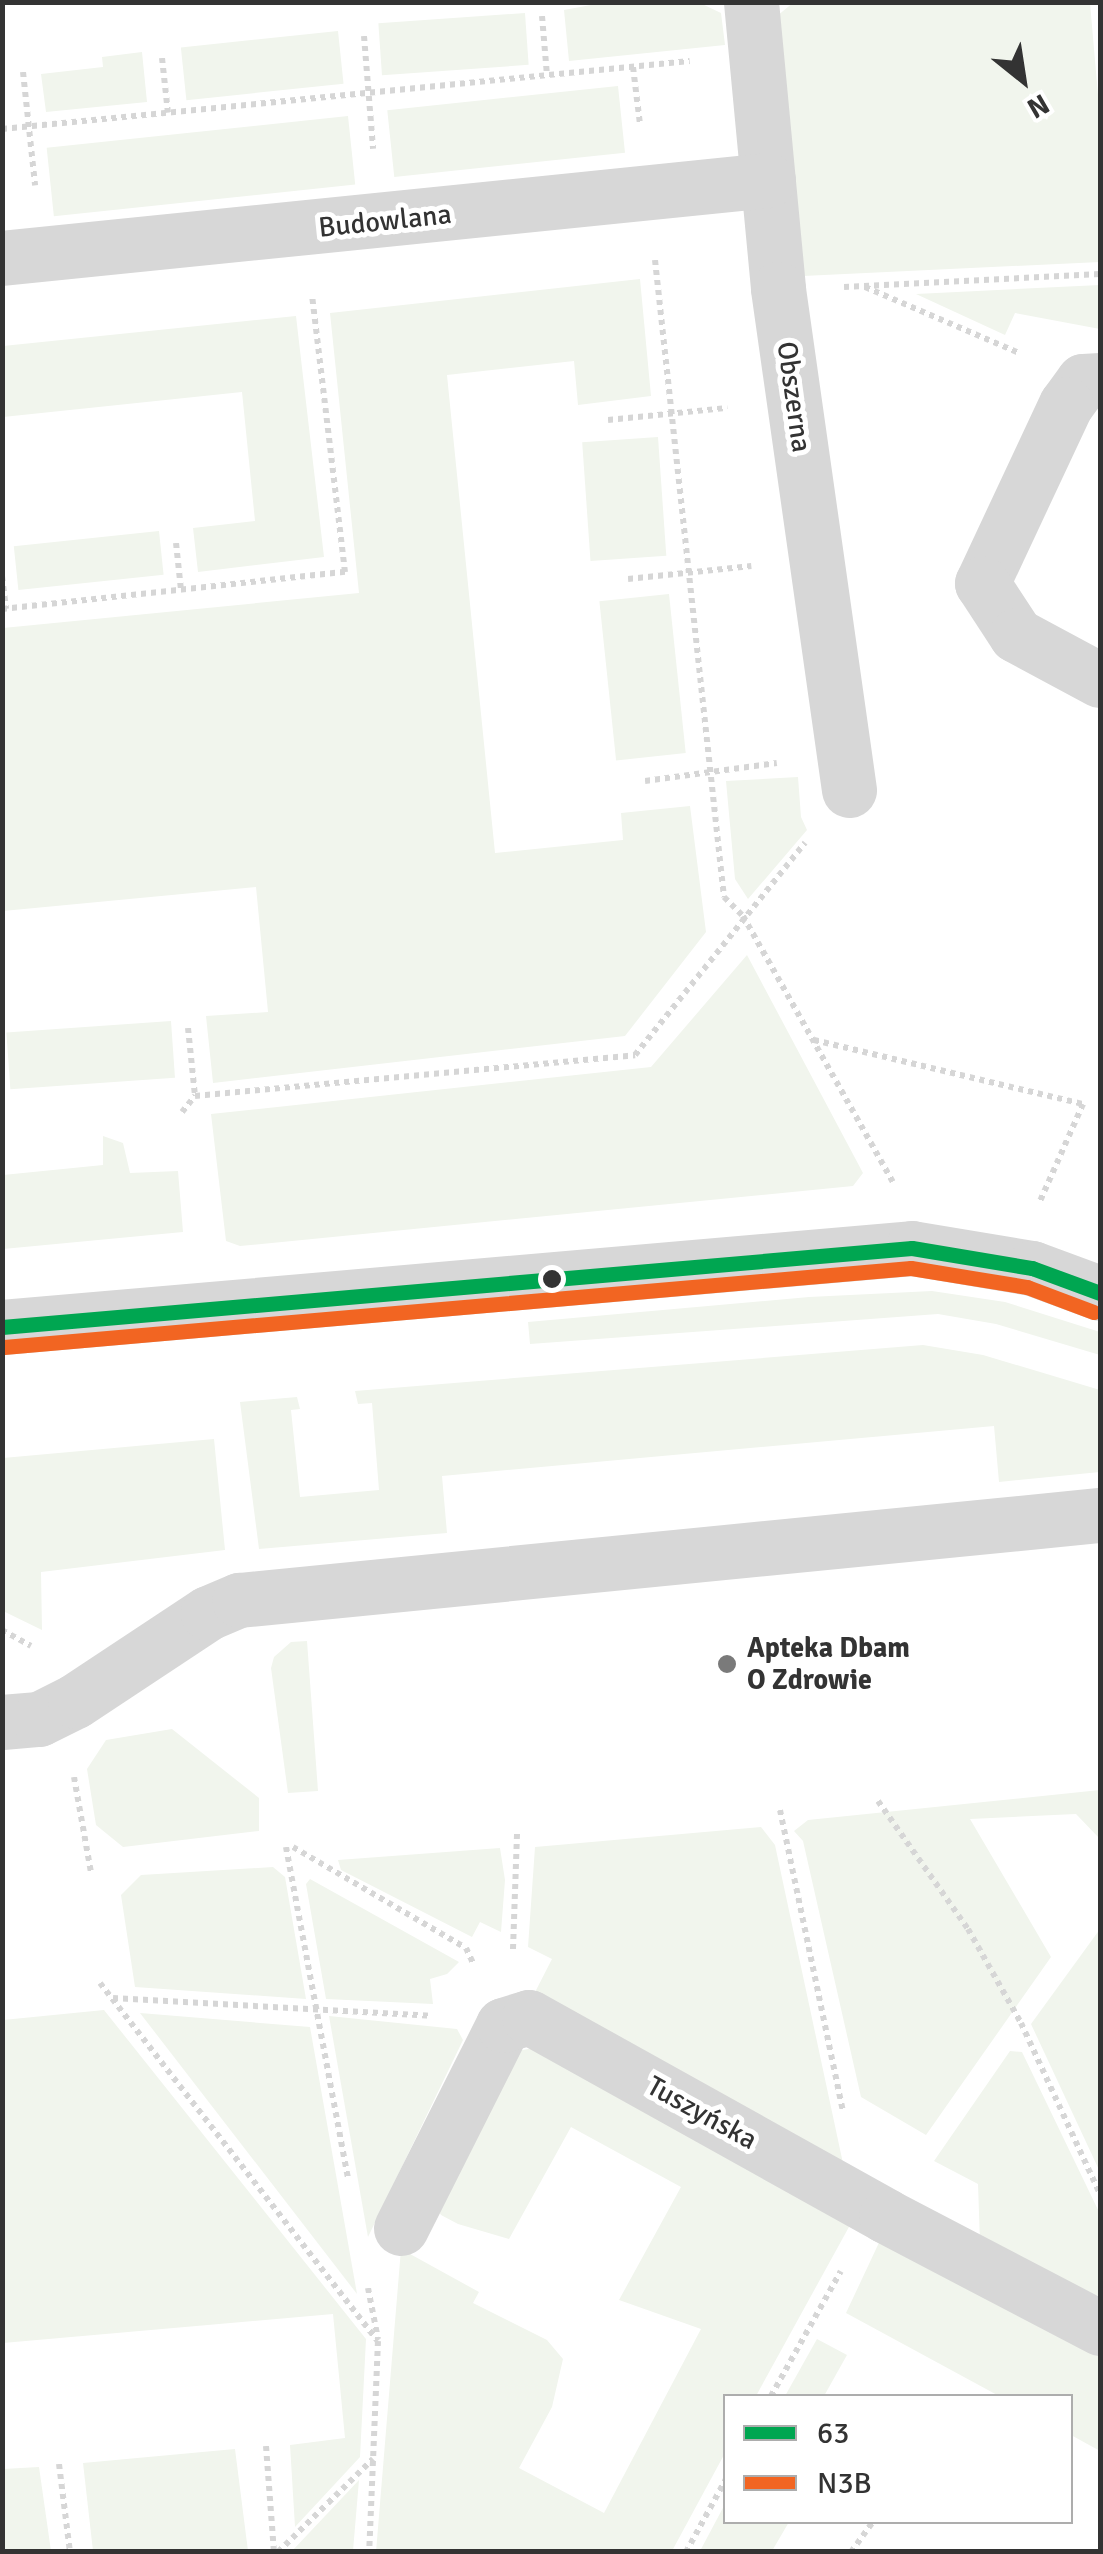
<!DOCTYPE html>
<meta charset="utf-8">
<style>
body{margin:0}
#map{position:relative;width:1103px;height:2554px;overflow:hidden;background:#fff;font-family:Signika,sans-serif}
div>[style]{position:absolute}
.green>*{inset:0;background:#f1f5ed;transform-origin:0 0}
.path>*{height:6px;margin-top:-3px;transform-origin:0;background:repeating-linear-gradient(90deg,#d6d6d6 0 5px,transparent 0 10px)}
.minor>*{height:55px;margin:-27.5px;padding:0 27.5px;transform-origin:27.5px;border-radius:27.5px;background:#d7d7d7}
.bus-1>*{height:15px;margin:-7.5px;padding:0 7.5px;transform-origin:7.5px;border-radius:7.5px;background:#00a651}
.bus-2>*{height:15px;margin:-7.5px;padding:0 7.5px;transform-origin:7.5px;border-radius:7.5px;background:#f26522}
.dots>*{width:28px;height:28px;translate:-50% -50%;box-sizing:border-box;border:5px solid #fff;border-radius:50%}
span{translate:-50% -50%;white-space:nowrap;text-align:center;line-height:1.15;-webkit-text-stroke:10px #fff;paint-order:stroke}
.street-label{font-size:28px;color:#333}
.poi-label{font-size:28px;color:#333;font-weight:700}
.left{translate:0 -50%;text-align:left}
.frame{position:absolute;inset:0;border:5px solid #333;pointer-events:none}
.legend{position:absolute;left:723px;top:2394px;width:350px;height:130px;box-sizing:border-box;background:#fff;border:2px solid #adadad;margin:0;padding:12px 18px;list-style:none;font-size:30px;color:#333}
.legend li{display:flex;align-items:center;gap:20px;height:50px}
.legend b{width:50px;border:2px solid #adadad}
.north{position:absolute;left:973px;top:30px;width:100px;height:100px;-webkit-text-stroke:8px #fff;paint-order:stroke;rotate:150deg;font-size:28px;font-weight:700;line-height:40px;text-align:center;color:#333}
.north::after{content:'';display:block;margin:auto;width:35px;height:45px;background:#333;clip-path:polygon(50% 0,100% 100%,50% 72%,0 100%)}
</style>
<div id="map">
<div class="green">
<i style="clip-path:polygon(607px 2px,700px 3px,721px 13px,725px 45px,569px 61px,564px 10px)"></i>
<i style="clip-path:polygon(794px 2px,1090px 3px,1100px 118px,1100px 262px,803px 276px,777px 16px)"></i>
<i style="left:525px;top:13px;width:52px;height:147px;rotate:86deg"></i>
<i style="left:338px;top:31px;width:53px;height:158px;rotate:84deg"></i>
<i style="clip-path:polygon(142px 52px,147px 102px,46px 112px,41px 74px,103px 67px,102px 57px)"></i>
<i style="left:618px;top:86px;width:67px;height:232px;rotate:84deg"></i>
<i style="left:348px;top:116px;width:69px;height:303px;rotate:84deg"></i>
<i style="clip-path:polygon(640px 279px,651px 396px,578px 405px,574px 361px,447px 375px,495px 853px,623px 840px,621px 813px,690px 806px,706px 932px,625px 1036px,213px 1083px,206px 1016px,268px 1012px,256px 887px,3px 911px,3px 628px,359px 593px,330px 313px)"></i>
<i style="clip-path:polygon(1100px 285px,1100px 329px,1015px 313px,1005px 335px,916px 294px)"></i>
<i style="clip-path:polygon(296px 316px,324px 557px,198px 572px,193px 528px,255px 521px,242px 392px,3px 417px,3px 346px)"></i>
<i style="left:658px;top:437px;width:119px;height:76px;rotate:86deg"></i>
<i style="left:159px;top:531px;width:44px;height:146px;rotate:84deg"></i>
<i style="left:669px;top:594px;width:160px;height:70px;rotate:84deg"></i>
<i style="clip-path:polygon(798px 777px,801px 817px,807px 830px,748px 899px,735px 879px,726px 781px)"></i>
<i style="clip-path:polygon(747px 955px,863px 1173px,853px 1186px,240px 1246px,226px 1241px,211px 1114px,651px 1067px)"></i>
<i style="left:171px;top:1021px;width:57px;height:165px;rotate:86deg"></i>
<i style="clip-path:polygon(103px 1136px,123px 1143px,130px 1173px,178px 1171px,183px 1232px,3px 1249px,3px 1175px,103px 1165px)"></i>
<i style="clip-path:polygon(932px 1291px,1005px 1302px,1100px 1332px,1100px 1355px,996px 1324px,938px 1314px,530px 1344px,528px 1322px,809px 1297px)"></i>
<i style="clip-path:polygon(923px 1345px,983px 1355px,1100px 1390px,1100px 1472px,999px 1482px,994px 1426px,442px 1476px,447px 1533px,259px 1549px,240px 1402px,297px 1397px,300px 1409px,291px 1410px,300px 1497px,379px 1490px,372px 1403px,358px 1404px,355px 1391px)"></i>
<i style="clip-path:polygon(214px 1439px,225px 1550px,41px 1572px,42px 1630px,3px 1611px,3px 1458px)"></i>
<i style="clip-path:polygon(307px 1641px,318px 1791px,288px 1793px,271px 1668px,274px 1657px,291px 1642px)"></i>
<i style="clip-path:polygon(172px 1729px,259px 1798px,259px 1831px,123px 1847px,96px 1825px,87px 1769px,106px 1740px)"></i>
<i style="clip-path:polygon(1100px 1790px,1100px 1839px,1076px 1814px,970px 1819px,1051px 1957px,926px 2135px,861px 2097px,803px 1841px,794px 1831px,808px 1820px)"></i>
<i style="clip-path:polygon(761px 1827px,775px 1845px,844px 2168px,531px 2000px,552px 1959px,528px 1947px,535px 1847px)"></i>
<i style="clip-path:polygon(500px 1848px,505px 1880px,501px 1932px,480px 1922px,472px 1937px,341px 1870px,338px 1860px)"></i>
<i style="clip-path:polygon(273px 1867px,285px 1877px,306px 1999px,135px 1987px,121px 1895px,141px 1875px)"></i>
<i style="clip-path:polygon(310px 1879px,459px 1962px,447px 1974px,430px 1979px,433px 2004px,326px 1999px,306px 1884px)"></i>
<i style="clip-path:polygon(1100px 1929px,1100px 2172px,1031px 2024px)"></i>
<i style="clip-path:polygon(104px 2010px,366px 2339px,360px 2457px,295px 2527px,290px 2445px,345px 2438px,333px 2314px,3px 2343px,3px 2020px)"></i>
<i style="clip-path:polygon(140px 2013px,310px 2027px,357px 2294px)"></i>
<i style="clip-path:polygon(329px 2016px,457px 2029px,463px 2040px,368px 2237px)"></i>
<i style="clip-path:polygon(534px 2048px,855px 2216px,756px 2396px,726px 2396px,725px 2453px,672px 2551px,376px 2552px,401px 2249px,479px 2292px,473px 2303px,547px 2340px,563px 2359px,552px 2407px,519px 2468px,604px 2513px,701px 2329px,619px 2300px,681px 2187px,571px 2127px,509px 2239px,458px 2224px,441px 2215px,433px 2203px,517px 2051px)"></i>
<i style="clip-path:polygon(1010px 2051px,1022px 2052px,1100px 2214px,1100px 2291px,1094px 2303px,980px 2243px,978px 2184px,934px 2161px)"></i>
<i style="clip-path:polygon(884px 2232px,1100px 2350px,1100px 2451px,1071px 2435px,1070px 2396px,999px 2396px,846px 2313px)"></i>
<i style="clip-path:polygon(817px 2339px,847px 2355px,824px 2396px,785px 2396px)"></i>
<i style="clip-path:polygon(235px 2449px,248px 2551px,93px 2551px,83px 2463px)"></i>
<i style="clip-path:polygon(39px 2467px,51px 2551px,3px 2551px,3px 2469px)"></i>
<i style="clip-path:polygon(359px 2480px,353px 2551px,292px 2551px)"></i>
<i style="clip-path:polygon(725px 2504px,726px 2522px,789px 2522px,772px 2551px,700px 2551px)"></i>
</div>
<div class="path">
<i style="left:542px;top:16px;width:60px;rotate:85.2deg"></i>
<i style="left:364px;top:36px;width:113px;rotate:85.4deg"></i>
<i style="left:162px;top:58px;width:55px;rotate:83.8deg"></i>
<i style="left:633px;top:67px;width:57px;rotate:83deg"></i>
<i style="left:23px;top:72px;width:114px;rotate:83.9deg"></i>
<i style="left:2px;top:129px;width:691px;rotate:-5.64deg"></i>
<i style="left:655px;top:260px;width:641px;rotate:83.82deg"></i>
<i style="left:724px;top:897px;width:27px;rotate:45deg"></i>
<i style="left:743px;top:916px;width:305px;rotate:60.6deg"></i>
<i style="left:844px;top:287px;width:256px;rotate:-2.9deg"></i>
<i style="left:865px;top:287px;width:168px;rotate:23.2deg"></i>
<i style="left:608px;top:420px;width:120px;rotate:-5.8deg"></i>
<i style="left:176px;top:543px;width:47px;rotate:83.9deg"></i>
<i style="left:2px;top:576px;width:33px;rotate:83deg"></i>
<i style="left:628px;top:579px;width:124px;rotate:-6deg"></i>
<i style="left:2px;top:609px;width:345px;rotate:-6.2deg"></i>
<i style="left:345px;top:572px;width:279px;rotate:-96.8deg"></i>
<i style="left:645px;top:781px;width:133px;rotate:-7.8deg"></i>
<i style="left:188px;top:1028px;width:68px;rotate:84.1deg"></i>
<i style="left:814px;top:1040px;width:277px;rotate:13.4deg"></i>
<i style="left:1083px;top:1104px;width:106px;rotate:113.9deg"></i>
<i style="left:182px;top:1112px;width:21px;rotate:-51deg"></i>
<i style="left:195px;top:1096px;width:442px;rotate:-5.3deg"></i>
<i style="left:635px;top:1055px;width:272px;rotate:-51.3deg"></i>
<i style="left:2px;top:1630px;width:33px;rotate:29deg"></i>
<i style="left:74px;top:1777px;width:97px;rotate:79.9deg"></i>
<i style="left:878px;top:1801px;width:156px;rotate:54.9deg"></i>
<i style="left:968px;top:1929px;width:108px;rotate:60.6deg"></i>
<i style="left:1021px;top:2023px;width:188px;rotate:65.2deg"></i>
<i style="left:780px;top:1810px;width:309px;rotate:78.2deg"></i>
<i style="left:286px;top:1847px;width:336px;rotate:79.4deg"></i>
<i style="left:293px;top:1847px;width:200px;rotate:30.3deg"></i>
<i style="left:466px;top:1948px;width:19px;rotate:65deg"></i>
<i style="left:513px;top:1949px;width:117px;rotate:-88deg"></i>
<i style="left:100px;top:1983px;width:453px;rotate:52.2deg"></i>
<i style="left:378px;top:2341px;width:211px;rotate:92.4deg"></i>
<i style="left:113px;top:1998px;width:318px;rotate:3.2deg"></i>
<i style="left:368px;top:2288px;width:52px;rotate:78.9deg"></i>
<i style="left:771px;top:2396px;width:143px;rotate:-60.8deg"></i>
<i style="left:266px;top:2446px;width:106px;rotate:85.7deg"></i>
<i style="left:59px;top:2464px;width:89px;rotate:82.9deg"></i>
<i style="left:278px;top:2552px;width:133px;rotate:-44.4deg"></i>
<i style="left:686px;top:2552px;width:83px;rotate:-61.3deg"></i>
<i style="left:851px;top:2552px;width:37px;rotate:-54deg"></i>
</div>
<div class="minor">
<i style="left:751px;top:2px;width:288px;rotate:84.6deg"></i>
<i style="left:778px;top:289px;width:506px;rotate:81.93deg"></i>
<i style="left:2px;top:258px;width:770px;rotate:-5.81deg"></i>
<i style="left:1100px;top:380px;width:17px;rotate:177deg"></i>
<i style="left:1083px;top:381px;width:29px;rotate:126deg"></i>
<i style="left:1066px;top:404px;width:198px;rotate:115.1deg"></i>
<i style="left:982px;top:583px;width:62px;rotate:56.8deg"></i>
<i style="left:1016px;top:635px;width:95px;rotate:28.2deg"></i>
<i style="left:2px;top:1327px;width:913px;rotate:-4.96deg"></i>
<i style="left:912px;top:1248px;width:122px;rotate:9.5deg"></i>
<i style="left:1032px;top:1268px;width:72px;rotate:20.2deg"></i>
<i style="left:2px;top:1722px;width:37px;rotate:-5deg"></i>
<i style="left:39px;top:1719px;width:40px;rotate:-26.6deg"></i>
<i style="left:75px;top:1701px;width:159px;rotate:-33.5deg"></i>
<i style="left:208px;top:1613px;width:34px;rotate:-23deg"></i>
<i style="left:239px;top:1600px;width:865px;rotate:-5.64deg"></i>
<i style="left:401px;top:2228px;width:227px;rotate:-63.3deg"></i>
<i style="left:503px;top:2025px;width:27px;rotate:-17deg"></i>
<i style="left:529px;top:2017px;width:409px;rotate:29.1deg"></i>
<i style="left:886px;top:2216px;width:242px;rotate:27.6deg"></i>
</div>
<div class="bus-1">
<i style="left:2px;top:1327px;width:913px;rotate:-4.96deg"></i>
<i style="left:912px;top:1248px;width:122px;rotate:9.5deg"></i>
<i style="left:1032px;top:1268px;width:72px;rotate:20.2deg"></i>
</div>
<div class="bus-2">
<i style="left:4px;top:1347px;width:910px;rotate:-4.98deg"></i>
<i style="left:911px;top:1268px;width:118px;rotate:9.3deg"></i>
<i style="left:1027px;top:1287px;width:71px;rotate:20.7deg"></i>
</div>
<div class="dots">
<i style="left:552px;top:1279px;background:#333"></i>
<i style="left:727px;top:1664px;background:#7a7a7a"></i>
</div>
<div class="street-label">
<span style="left:385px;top:221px;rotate:-6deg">Budowlana</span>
<span style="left:794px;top:397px;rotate:82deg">Obszerna</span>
<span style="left:702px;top:2113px;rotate:29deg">Tuszyńska</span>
</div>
<div class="poi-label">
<span class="left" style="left:747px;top:1664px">Apteka Dbam<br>O Zdrowie</span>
</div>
<div class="frame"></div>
<ul class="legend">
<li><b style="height:12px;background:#00a651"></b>63</li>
<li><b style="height:12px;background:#f26522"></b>N3B</li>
</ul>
<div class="north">N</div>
</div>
